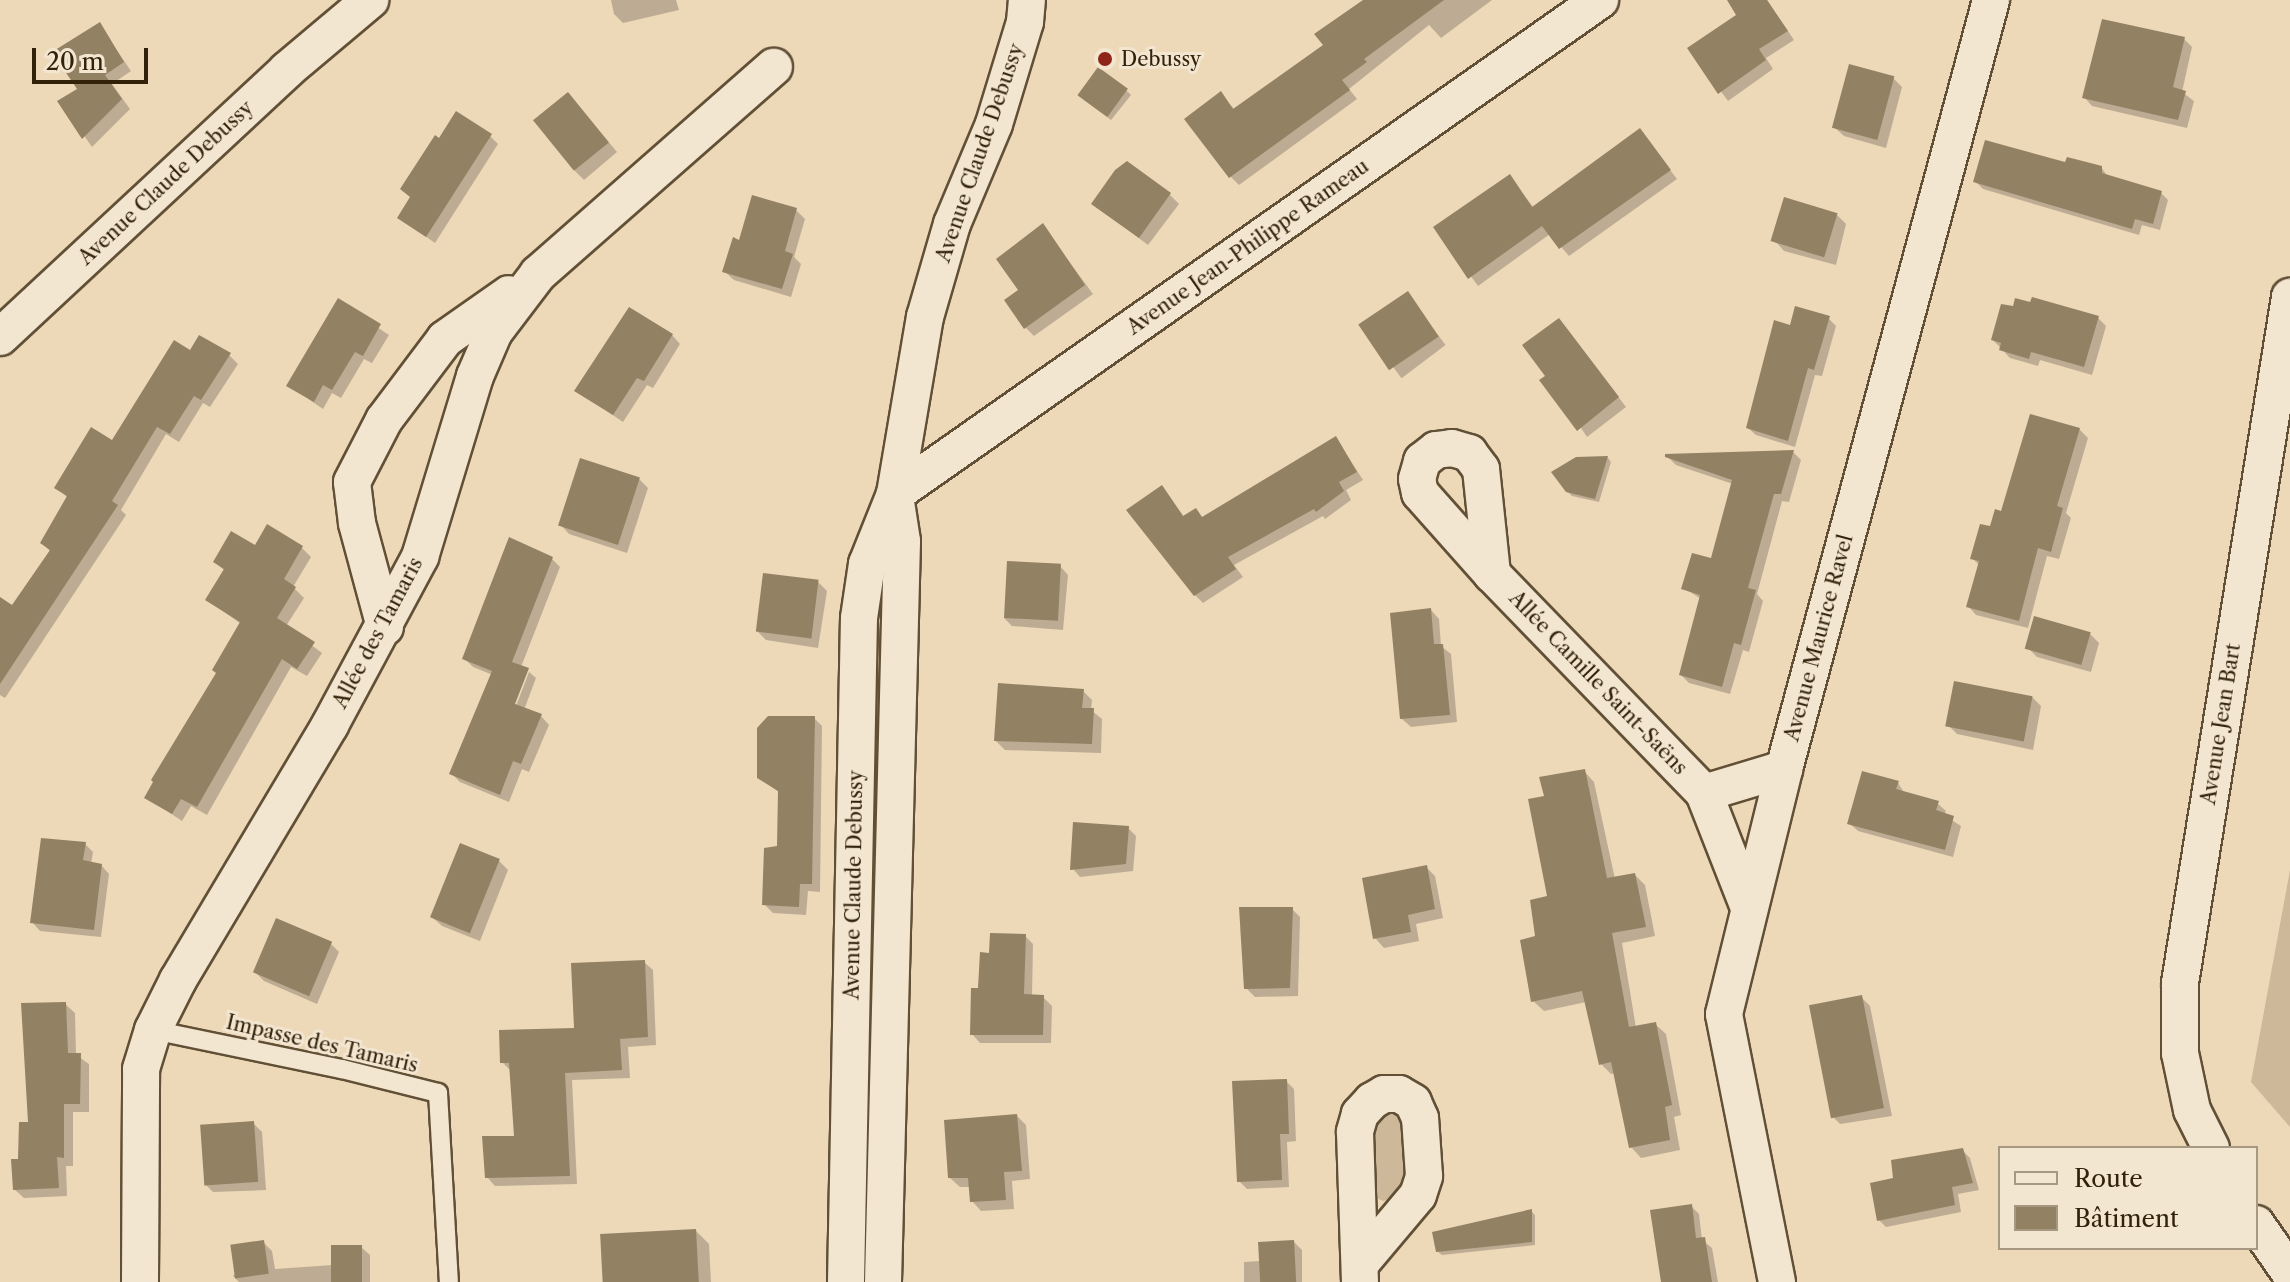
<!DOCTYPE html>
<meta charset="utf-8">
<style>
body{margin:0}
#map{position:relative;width:2290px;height:1282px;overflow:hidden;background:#edd8b8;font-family:"Libre Caslon Text",serif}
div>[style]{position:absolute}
.green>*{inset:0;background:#cdb99a}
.shadow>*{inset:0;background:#0003;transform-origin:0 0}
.building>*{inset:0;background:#938164;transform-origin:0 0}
.roads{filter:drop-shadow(2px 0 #615036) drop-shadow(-2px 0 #615036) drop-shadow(0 2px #615036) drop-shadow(0 -2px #615036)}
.service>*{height:18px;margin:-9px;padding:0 9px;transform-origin:9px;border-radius:9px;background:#f3e6d1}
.minor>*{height:36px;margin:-18px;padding:0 18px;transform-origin:18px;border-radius:18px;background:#f3e6d1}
.dots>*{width:22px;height:22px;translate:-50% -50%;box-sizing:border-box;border:4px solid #f3e6d1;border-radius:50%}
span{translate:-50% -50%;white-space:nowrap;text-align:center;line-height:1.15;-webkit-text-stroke:6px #f3e6d1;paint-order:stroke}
.poi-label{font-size:20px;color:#32220a}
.left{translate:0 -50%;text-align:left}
.street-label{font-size:20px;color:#32220a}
.legend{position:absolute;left:1998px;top:1146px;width:260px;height:104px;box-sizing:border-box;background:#f3e6d1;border:2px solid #a69881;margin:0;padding:10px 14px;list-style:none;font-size:24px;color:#32220a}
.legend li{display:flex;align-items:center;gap:16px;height:40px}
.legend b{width:40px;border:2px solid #a69881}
.scale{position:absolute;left:32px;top:48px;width:116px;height:36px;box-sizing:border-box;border:4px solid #32220a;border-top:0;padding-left:10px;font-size:24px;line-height:28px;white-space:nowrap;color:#32220a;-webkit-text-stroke:6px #f3e6d1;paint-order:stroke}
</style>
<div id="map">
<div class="green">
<i style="clip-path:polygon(2290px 870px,2290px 1127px,2251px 1082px)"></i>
<i style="clip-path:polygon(1388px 1112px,1395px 1113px,1406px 1125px,1412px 1176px,1396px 1197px,1383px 1201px,1375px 1197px,1370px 1132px,1376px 1118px)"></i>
</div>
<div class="shadow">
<i style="clip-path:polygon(611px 0,676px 0,679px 10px,623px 23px,614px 14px)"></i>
<i style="clip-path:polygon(1368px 0,1492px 0,1441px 38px,1429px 25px,1349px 89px,1357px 99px,1239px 185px,1231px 177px,1221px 94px,1235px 110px,1326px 46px)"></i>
<i style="clip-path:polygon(1747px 0,1767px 0,1794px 40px,1766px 58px,1773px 69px,1728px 101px,1690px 49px,1739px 15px)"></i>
<i style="clip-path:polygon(99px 24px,131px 71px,112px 84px,130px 109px,92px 147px,60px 101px,80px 90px)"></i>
<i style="clip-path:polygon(2184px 39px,2192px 47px,2182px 92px,2194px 101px,2187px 128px,2092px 106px,2084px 97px)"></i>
<i style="clip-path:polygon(1893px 78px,1902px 87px,1886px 148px,1844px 136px,1834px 127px)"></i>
<i style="clip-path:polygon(1127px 91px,1131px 95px,1111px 120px,1084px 100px)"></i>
<i style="clip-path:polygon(577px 104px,617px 152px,584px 180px,575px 171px)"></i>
<i style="clip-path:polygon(1640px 131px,1677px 179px,1569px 256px,1550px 234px,1478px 286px,1436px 228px,1510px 177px,1534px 208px)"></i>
<i style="clip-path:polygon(490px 136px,498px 144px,435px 243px,399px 218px,440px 140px)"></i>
<i style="clip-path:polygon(2067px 165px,2101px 167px,2108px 177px,2161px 193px,2168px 200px,2160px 230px,2142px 225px,2139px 235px,1983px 189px,1976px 182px)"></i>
<i style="clip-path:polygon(1170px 195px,1179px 204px,1148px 245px,1093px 204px)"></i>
<i style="clip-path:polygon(796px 210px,805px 219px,794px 257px,801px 264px,791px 297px,734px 280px,724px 271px,741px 242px)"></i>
<i style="clip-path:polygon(1837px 215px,1846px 224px,1836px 265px,1784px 251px,1775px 241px)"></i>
<i style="clip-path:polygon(1043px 226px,1093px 294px,1034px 336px,1025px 327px,1021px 290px)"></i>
<i style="left:1407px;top:294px;width:64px;height:55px;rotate:53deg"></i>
<i style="clip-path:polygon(338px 301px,389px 335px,372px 363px,364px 359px,341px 398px,332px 393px,323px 409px,289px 386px)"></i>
<i style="clip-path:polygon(1828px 318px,1836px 326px,1822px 376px,1815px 375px,1795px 447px,1756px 435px,1748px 428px,1791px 327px)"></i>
<i style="clip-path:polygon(2098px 318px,2106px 326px,2092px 375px,2040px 360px,2038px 366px,2010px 358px,1993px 340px)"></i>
<i style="clip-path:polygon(1567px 329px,1626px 407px,1587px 437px,1547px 376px)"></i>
<i style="clip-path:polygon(672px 335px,680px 344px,653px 388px,647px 385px,623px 422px,577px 391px)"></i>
<i style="clip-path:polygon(190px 352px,229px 355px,238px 364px,210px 407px,203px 403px,179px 442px,166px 434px,121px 510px,126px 515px,5px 698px,0 695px,0 599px,13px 608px,51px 552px,42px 543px,68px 498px,57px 488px,113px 443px)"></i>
<i style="clip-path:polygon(2079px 429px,2088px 438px,2066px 513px,2071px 518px,2059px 559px,2047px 556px,2028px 628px,1976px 615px,1968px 606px,1980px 566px,1972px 558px,1991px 529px)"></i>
<i style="clip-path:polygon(1336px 438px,1363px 480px,1346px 490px,1351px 500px,1325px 519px,1323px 516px,1234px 565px,1243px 577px,1203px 603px,1195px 595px,1169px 496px,1184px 517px,1203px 519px)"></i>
<i style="clip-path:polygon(1793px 452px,1801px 460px,1789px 502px,1782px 501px,1757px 594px,1763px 601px,1749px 652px,1743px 650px,1730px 694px,1689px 683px,1681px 675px,1701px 599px,1684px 588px,1712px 561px,1733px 484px,1676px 465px,1667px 456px)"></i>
<i style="clip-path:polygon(1608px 458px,1611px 462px,1599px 502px,1572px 496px,1567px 491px,1576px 459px)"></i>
<i style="clip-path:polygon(639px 479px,648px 488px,627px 553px,569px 534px,560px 524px)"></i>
<i style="clip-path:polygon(256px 548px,302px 548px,311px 557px,293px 587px,304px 598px,286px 626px,322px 653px,307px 676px,291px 667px,207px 815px,191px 806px,182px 821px,146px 797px,218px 673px,241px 624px,208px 600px,225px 571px,215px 562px)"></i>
<i style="clip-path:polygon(552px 559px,560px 567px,521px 667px,529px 671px,525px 671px,510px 712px,513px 714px,529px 672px,536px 678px,524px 710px,541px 716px,549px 725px,529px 772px,522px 769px,509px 802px,460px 782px,452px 774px,493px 675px,473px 667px,464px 658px)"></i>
<i style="clip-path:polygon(1060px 566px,1068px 575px,1063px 630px,1012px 626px,1004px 618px)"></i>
<i style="clip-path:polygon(818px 582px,827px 591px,818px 648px,766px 640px,757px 631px)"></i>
<i style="clip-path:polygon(1431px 610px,1439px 619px,1441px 646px,1451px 654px,1457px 722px,1411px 727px,1402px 719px)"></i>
<i style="clip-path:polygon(2090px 634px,2099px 643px,2091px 672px,2037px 657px,2028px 648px)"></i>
<i style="clip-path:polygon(1083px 691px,1092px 700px,1091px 710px,1102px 719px,1101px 753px,1005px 750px,996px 741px)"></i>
<i style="clip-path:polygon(2032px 697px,2041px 706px,2033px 750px,1957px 734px,1948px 725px)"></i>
<i style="clip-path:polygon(814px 718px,822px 726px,820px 892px,808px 891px,806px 915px,773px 913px,764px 904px,779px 848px,780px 793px,759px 777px)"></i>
<i style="clip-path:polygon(1584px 771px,1594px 782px,1615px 879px,1635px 875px,1645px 885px,1655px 936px,1622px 943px,1636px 1028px,1655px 1024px,1666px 1034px,1681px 1115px,1674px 1117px,1680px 1150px,1641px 1158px,1631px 1147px,1615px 1073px,1611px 1074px,1601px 1064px,1586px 1002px,1544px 1011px,1533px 1001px,1538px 937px,1549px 898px,1546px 798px)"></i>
<i style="clip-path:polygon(1898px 783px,1905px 794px,1937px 803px,1946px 811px,1944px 815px,1961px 826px,1953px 857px,1858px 831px,1849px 823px)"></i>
<i style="clip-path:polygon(1128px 828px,1136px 836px,1133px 871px,1080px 877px,1073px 869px)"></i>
<i style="clip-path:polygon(85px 844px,93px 852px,91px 864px,101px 865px,109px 874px,101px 937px,40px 931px,32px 922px)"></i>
<i style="clip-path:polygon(499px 861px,508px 870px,480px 941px,442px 926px,432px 917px)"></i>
<i style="clip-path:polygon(1426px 867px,1435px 876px,1443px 918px,1416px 924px,1419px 941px,1384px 948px,1375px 938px)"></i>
<i style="clip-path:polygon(1292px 909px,1300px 917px,1298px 996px,1255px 997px,1246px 988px)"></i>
<i style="clip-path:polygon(1025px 936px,1033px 944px,1032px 996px,1043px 997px,1052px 1006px,1051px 1043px,980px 1043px,972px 1034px,991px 955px)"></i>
<i style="clip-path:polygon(331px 944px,339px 952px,317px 1004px,264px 981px,256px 973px)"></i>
<i style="clip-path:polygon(644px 962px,653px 970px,656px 1045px,628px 1047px,630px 1078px,572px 1080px,577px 1184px,495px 1186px,487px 1177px,516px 1138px,512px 1072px,502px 1062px,576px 1030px)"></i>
<i style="clip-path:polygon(1861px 997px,1870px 1006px,1892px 1116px,1840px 1124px,1831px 1115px)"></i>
<i style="clip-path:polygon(65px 1004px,75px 1013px,76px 1055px,89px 1064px,89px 1112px,73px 1112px,73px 1166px,66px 1166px,67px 1196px,24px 1198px,14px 1189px,20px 1161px)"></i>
<i style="clip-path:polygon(1286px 1081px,1294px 1089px,1296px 1141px,1287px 1142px,1289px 1187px,1247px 1189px,1239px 1181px)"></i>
<i style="clip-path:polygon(1017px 1116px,1026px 1125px,1030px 1179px,1012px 1181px,1014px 1209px,981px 1211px,972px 1201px,971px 1187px,960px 1187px,950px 1178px)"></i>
<i style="clip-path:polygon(253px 1123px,262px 1132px,266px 1190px,213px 1192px,204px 1183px)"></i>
<i style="clip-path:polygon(1962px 1150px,1970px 1158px,1979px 1190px,1958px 1194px,1961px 1212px,1886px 1227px,1879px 1220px,1895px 1179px)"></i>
<i style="clip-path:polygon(1691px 1206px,1699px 1214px,1702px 1240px,1712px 1248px,1718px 1282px,1663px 1282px)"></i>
<i style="clip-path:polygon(1531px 1211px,1535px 1215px,1535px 1245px,1442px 1255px,1437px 1251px)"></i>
<i style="clip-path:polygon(696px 1231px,709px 1244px,711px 1282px,603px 1282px)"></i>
<i style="clip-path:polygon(263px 1242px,272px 1251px,275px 1269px,333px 1265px,361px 1247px,370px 1255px,370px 1282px,239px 1282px,233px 1276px)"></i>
<i style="clip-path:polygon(1294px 1242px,1302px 1250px,1302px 1282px,1244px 1282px,1244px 1262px,1260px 1261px)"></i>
</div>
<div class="building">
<i style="clip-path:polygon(1363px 0,1444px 0,1364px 59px,1367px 62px,1342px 80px,1350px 90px,1229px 178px,1184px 119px,1221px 91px,1233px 109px,1323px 45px,1314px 34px)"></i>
<i style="clip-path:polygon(1727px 0,1767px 0,1788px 31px,1759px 49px,1766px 60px,1718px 94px,1687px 48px,1736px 15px)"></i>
<i style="clip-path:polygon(2102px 19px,2185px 37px,2173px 87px,2186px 91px,2178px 120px,2082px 98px)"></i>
<i style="clip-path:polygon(100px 22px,124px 62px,105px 75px,122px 99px,82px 139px,57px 101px,77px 89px,52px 52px)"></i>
<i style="left:1849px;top:64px;width:47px;height:66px;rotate:15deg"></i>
<i style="left:1098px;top:67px;width:37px;height:35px;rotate:36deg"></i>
<i style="left:568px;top:92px;width:65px;height:45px;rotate:51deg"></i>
<i style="clip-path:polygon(456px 111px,492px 134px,426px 237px,397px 218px,410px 197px,400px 189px,435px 135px,439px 138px)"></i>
<i style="clip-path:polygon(1640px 128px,1671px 170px,1559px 249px,1542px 226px,1468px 279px,1433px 227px,1510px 174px,1532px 207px)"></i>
<i style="clip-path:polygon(1985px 140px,2065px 162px,2067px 157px,2102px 166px,2102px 173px,2162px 191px,2153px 224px,2135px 219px,2132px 229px,1973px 182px)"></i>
<i style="clip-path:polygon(1127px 161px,1171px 193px,1139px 238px,1091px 204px,1115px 170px)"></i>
<i style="clip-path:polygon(752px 195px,797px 208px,785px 251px,793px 254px,782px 289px,722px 272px,733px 237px,739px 240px)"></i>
<i style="left:1784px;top:197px;width:56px;height:46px;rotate:17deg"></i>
<i style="clip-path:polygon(1043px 223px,1085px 285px,1024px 329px,1004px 300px,1018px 290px,996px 259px)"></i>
<i style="left:1408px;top:291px;width:55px;height:60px;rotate:56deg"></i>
<i style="clip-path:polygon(2032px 297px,2099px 316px,2084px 367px,2031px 352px,2029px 359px,1999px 350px,2001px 343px,1991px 340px,2001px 304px,2013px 306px,2015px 298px,2030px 302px)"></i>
<i style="clip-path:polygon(338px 298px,381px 324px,363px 356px,355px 352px,332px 390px,323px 385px,314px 402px,286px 386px)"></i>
<i style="clip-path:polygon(1795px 306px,1830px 316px,1814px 370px,1808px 368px,1788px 441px,1746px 428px,1774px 320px,1790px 325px)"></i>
<i style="clip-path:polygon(629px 307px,673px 334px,644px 381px,637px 378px,613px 415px,574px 391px)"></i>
<i style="clip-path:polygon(1559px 318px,1619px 397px,1577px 431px,1539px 380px,1545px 376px,1522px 345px)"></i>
<i style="clip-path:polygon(199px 335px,231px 353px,201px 400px,194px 396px,170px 434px,157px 427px,112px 501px,118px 505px,0 684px,0 597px,12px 605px,50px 550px,40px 543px,67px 496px,54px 488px,91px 427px,112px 440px,174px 340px,190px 350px)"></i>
<i style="clip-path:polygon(2030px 414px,2080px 428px,2057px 506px,2063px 508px,2051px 552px,2038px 548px,2019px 621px,1966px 607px,1979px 561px,1970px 559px,1980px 524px,1990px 526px,1995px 509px,2001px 511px)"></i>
<i style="clip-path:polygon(1336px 436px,1357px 472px,1339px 482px,1344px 491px,1316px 512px,1314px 509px,1228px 557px,1236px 569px,1194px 596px,1126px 510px,1162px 485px,1183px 516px,1196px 508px,1202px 517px)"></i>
<i style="clip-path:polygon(1794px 450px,1781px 494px,1774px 494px,1748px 588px,1756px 590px,1741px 645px,1734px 643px,1722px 687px,1679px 675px,1700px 595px,1681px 589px,1692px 553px,1711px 558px,1732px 480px,1665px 457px,1665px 454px)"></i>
<i style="clip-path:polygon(1608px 456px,1595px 499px,1566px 492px,1551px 472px,1576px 457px)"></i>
<i style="left:580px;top:458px;width:63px;height:71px;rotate:18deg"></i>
<i style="clip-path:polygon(267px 524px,303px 546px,284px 579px,296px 587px,277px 618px,315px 642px,297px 669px,282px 659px,197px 807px,181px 799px,172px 814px,144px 798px,153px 782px,151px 780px,216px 673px,212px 670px,240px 622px,205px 600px,224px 569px,213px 562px,231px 531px,255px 545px)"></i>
<i style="clip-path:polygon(509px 537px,553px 557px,512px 662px,529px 668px,515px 704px,542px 714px,521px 764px,513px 761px,500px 795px,449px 774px,492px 671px,462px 659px)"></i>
<i style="left:1007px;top:561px;width:54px;height:57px;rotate:3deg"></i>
<i style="left:763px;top:573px;width:56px;height:59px;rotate:7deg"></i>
<i style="clip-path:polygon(1431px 608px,1434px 644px,1443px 644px,1450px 715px,1400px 719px,1390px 613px)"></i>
<i style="left:2034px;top:616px;width:59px;height:34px;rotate:16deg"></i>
<i style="left:1954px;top:681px;width:80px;height:46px;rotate:11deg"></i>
<i style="clip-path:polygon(998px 683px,1084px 689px,1082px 708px,1094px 708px,1092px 744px,994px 741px)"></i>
<i style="clip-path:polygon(768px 716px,815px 716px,812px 884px,800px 884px,799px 907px,762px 905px,764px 848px,777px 846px,778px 791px,757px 778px,757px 728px)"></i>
<i style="clip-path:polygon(1585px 769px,1607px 878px,1635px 873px,1646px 927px,1612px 933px,1629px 1027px,1656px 1022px,1672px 1105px,1665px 1107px,1670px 1140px,1629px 1148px,1611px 1062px,1599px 1065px,1582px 991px,1531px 1002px,1520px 940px,1535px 936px,1530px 900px,1547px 896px,1528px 799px,1544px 796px,1539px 777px)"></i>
<i style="clip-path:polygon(1862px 771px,1899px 781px,1896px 789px,1939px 801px,1936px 810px,1954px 816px,1945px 850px,1847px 824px)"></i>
<i style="clip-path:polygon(1073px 822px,1129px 826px,1126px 864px,1070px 870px)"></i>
<i style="clip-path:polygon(41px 838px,86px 842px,83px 860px,102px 864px,94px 930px,30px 923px)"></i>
<i style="left:460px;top:843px;width:43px;height:80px;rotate:22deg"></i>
<i style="clip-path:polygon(1427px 865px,1435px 909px,1408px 915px,1411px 932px,1373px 939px,1362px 878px)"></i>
<i style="clip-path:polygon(1239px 907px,1293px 907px,1290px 988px,1244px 989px)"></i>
<i style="left:276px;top:918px;width:61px;height:59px;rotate:23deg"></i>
<i style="clip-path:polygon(990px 933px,1026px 934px,1024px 994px,1044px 995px,1043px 1035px,970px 1035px,971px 988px,978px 988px,980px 952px,989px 953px)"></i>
<i style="clip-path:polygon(645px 960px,648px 1037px,620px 1039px,622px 1070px,565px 1073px,570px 1176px,485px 1178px,482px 1136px,514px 1136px,509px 1063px,500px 1063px,499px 1030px,574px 1028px,571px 963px)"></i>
<i style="left:1862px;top:995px;width:115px;height:54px;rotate:79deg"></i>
<i style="clip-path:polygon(66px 1002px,68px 1053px,81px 1053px,80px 1104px,64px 1104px,64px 1158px,57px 1157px,59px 1188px,13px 1190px,11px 1159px,18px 1159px,19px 1122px,28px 1122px,21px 1003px)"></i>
<i style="clip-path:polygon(1287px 1079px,1289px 1134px,1280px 1134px,1282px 1180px,1237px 1182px,1232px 1081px)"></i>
<i style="clip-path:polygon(1017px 1114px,1022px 1171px,1004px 1172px,1006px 1200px,970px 1202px,968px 1178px,948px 1178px,944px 1120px)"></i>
<i style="left:254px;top:1121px;width:61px;height:54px;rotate:86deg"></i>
<i style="clip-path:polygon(1963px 1148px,1973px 1183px,1952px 1187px,1955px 1205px,1877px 1221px,1870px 1183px,1893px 1178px,1891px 1160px)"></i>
<i style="clip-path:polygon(1692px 1204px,1696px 1238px,1705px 1237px,1712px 1282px,1661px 1282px,1650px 1210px)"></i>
<i style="clip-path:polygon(1532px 1209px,1532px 1242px,1436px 1252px,1432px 1232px)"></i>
<i style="left:696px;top:1229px;width:53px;height:96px;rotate:87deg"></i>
<i style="left:264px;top:1240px;width:34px;height:34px;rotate:82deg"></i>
<i style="left:1294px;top:1240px;width:42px;height:36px;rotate:87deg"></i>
<i style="left:362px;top:1245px;width:37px;height:31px;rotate:90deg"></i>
</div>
<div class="roads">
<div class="service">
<i style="left:153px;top:1030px;width:193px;rotate:11.7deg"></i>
<i style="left:342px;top:1069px;width:99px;rotate:14deg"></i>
<i style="left:438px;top:1093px;width:189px;rotate:86.7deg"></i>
</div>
<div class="minor">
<i style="left:0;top:337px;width:392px;rotate:-42.9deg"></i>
<i style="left:287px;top:70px;width:109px;rotate:-40.1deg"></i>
<i style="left:895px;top:494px;width:861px;rotate:-35.02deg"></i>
<i style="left:1492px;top:574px;width:108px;rotate:-131.6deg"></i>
<i style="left:1420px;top:493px;width:14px;rotate:-102deg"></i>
<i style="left:1417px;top:479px;width:19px;rotate:-74deg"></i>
<i style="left:1422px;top:461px;width:18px;rotate:-38deg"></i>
<i style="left:1436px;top:450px;width:16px;rotate:-7deg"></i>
<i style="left:1452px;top:448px;width:18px;rotate:16deg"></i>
<i style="left:1469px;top:453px;width:20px;rotate:53deg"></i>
<i style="left:1481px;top:469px;width:106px;rotate:84deg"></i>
<i style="left:1492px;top:574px;width:305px;rotate:45.9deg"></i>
<i style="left:1704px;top:793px;width:120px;rotate:68.6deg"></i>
<i style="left:385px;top:627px;width:108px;rotate:-105.1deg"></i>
<i style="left:357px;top:523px;width:41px;rotate:-97deg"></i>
<i style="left:352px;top:482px;width:70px;rotate:-62.7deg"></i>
<i style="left:384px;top:420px;width:101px;rotate:-53deg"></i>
<i style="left:445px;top:339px;width:78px;rotate:-35.1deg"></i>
<i style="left:1704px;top:793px;width:84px;rotate:-16.7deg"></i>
<i style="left:2211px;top:1148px;width:42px;rotate:-116.6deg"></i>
<i style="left:2192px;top:1110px;width:58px;rotate:-101.9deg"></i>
<i style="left:2180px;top:1053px;width:70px;rotate:-90deg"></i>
<i style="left:2180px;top:983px;width:695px;rotate:-80.89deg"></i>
<i style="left:2256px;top:1224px;width:60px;rotate:55.2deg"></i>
<i style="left:1360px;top:1264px;width:90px;rotate:-50deg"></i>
<i style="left:1418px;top:1195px;width:20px;rotate:-72deg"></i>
<i style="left:1424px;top:1176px;width:58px;rotate:-93.9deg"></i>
<i style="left:1420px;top:1118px;width:17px;rotate:-114deg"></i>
<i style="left:1413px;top:1102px;width:16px;rotate:-150deg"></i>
<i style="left:1399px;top:1094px;width:15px;rotate:180deg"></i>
<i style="left:1384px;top:1094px;width:14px;rotate:150deg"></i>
<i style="left:1372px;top:1101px;width:18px;rotate:133deg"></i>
<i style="left:1360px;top:1114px;width:19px;rotate:106deg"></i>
<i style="left:1355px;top:1132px;width:150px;rotate:88.1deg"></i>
<i style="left:140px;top:1282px;width:213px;rotate:-89.7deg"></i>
<i style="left:141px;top:1069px;width:41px;rotate:-72.9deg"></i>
<i style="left:153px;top:1030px;width:56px;rotate:-63.4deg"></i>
<i style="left:178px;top:980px;width:297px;rotate:-59.2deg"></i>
<i style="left:330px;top:725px;width:191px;rotate:-61.8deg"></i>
<i style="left:420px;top:557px;width:189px;rotate:-73.1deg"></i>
<i style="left:475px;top:376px;width:48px;rotate:-66.6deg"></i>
<i style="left:494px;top:332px;width:73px;rotate:-52.8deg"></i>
<i style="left:538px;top:274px;width:314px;rotate:-41.3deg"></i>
<i style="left:846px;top:1282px;width:664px;rotate:-88.88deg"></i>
<i style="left:859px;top:618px;width:55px;rotate:-81.6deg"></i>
<i style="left:867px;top:564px;width:75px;rotate:-68.2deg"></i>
<i style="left:895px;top:494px;width:180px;rotate:-80.4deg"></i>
<i style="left:925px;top:317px;width:97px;rotate:-73.8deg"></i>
<i style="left:952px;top:224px;width:108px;rotate:-67.2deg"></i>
<i style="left:994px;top:124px;width:107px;rotate:-73.1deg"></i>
<i style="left:1025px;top:22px;width:22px;rotate:-85deg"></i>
<i style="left:883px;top:1282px;width:741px;rotate:-88.53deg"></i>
<i style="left:902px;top:541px;width:46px;rotate:-98.8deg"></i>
<i style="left:1777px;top:1282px;width:273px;rotate:-101.2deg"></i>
<i style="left:1724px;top:1014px;width:252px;rotate:-76.2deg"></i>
<i style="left:1784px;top:769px;width:796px;rotate:-74.93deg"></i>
</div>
</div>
<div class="dots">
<i style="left:1105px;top:59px;background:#8f2418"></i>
</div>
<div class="poi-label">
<span class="left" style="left:1121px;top:59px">Debussy</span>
</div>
<div class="street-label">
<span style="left:980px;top:153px;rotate:-71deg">Avenue Claude Debussy</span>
<span style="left:166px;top:183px;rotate:-43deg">Avenue Claude Debussy</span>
<span style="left:1248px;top:247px;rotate:-35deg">Avenue Jean-Philippe Rameau</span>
<span style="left:378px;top:633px;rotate:-62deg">Allée des Tamaris</span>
<span style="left:1819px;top:638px;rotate:-75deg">Avenue Maurice Ravel</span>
<span style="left:1598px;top:683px;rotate:46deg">Allée Camille Saint-Saëns</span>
<span style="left:2221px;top:724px;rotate:-81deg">Avenue Jean Bart</span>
<span style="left:854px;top:885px;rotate:-89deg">Avenue Claude Debussy</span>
<span style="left:322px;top:1044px;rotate:13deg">Impasse des Tamaris</span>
</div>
<ul class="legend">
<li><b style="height:10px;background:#f3e6d1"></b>Route</li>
<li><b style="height:22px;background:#938164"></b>Bâtiment</li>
</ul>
<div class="scale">20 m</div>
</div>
